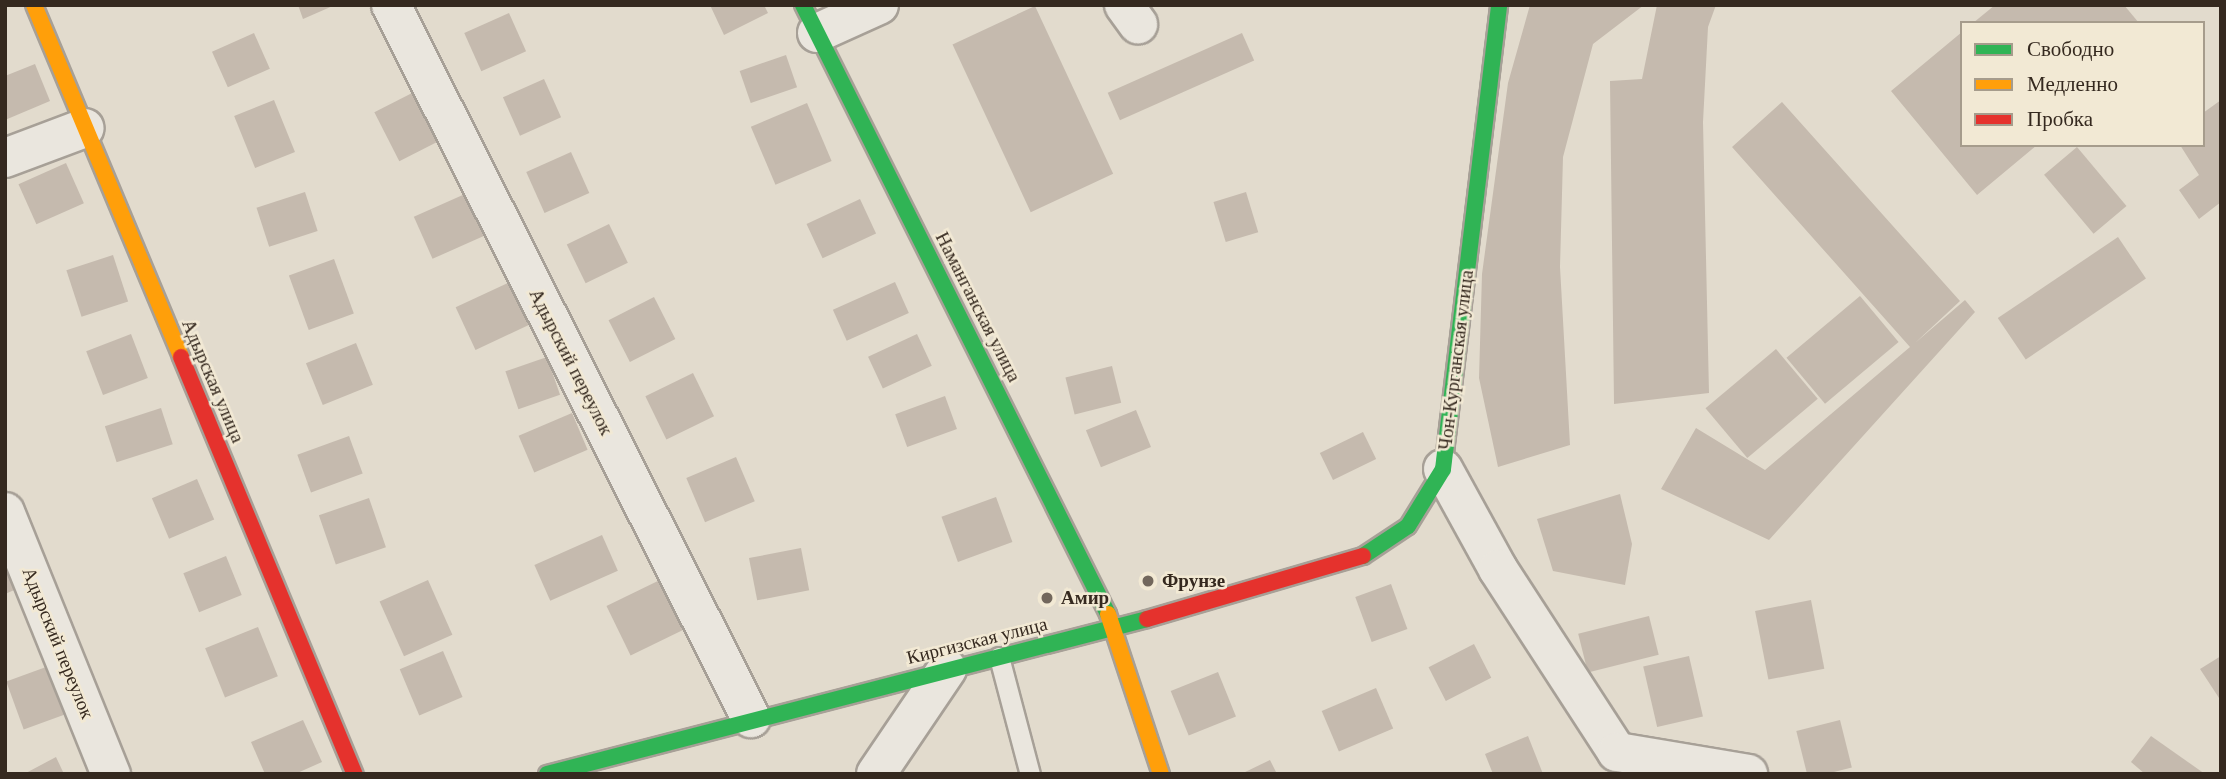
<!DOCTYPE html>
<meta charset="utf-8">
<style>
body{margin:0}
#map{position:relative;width:2226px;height:779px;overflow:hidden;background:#e2dbcd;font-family:Georgia,serif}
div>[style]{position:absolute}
.building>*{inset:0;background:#c5baae;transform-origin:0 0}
.roads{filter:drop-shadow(2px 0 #a7a097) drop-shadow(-2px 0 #a7a097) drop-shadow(0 2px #a7a097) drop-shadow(0 -2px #a7a097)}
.lane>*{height:19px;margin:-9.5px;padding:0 9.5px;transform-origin:9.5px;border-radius:9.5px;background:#eae6de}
.street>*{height:38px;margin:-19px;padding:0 19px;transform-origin:19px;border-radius:19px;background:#eae6de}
.fast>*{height:16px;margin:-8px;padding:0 8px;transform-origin:8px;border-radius:8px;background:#30b455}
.slow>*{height:16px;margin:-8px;padding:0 8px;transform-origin:8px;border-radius:8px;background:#ff9f0a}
.jam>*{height:16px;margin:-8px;padding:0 8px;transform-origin:8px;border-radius:8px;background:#e5322d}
.dots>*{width:19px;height:19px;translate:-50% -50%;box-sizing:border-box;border:4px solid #f2e9d4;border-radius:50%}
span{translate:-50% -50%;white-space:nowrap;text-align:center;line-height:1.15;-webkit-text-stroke:5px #f2e9d4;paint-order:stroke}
.street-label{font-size:19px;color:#35291f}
.poi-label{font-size:19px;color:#35291f;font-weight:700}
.left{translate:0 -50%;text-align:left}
.frame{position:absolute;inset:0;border:7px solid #35291f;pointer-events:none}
.legend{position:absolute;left:1960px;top:21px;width:245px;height:126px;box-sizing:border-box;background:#f2e9d4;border:2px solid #a69c8c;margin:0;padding:9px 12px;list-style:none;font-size:21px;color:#35291f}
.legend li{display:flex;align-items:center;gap:14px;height:35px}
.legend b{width:35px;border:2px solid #a69c8c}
</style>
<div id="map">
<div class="building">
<i style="clip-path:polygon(298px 5px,335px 5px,303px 19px)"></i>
<i style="clip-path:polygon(710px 5px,764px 5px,768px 13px,724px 35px)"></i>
<i style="clip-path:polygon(1530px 5px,1644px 5px,1593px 44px,1563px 157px,1560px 267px,1570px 445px,1498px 467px,1479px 378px,1482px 274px,1508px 83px)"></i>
<i style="clip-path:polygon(1657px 5px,1716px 5px,1708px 27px,1703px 122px,1709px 393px,1614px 404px,1610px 81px,1642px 79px)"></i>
<i style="clip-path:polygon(1995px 5px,2124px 5px,2139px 23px,1973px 23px)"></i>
<i style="left:1035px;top:6px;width:185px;height:91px;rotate:65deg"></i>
<i style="left:509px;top:13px;width:42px;height:49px;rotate:66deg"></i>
<i style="clip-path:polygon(1962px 32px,1962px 145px,2037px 145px,1977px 195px,1891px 91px)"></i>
<i style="left:254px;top:33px;width:39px;height:46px;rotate:66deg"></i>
<i style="left:1242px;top:33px;width:30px;height:147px;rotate:66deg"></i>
<i style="left:786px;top:55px;width:34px;height:49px;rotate:71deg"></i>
<i style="clip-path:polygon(35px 64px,50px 101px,5px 120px,5px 76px)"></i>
<i style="left:544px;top:79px;width:42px;height:45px;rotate:66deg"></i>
<i style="left:418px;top:90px;width:55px;height:49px;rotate:63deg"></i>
<i style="left:274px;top:100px;width:56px;height:43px;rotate:68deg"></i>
<i style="clip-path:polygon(2221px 100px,2221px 202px,2199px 219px,2179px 190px,2199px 175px,2180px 145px,2203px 145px,2203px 113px)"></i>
<i style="clip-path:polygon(1782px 102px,1960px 301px,1915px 343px,1965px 300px,1975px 312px,1769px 540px,1661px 489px,1696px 428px,1765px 470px,1910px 347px,1732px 147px)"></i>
<i style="left:807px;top:103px;width:63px;height:61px;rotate:67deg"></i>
<i style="left:2077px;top:147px;width:77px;height:43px;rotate:50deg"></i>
<i style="left:571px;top:152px;width:45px;height:49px;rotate:66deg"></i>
<i style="left:66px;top:163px;width:44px;height:52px;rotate:66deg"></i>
<i style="left:305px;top:192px;width:41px;height:51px;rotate:72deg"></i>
<i style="left:1246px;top:192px;width:42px;height:34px;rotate:73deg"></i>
<i style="left:465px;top:194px;width:46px;height:56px;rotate:66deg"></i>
<i style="left:860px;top:199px;width:38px;height:59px;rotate:65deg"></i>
<i style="left:609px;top:224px;width:43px;height:47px;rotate:64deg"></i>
<i style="left:2118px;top:237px;width:50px;height:145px;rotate:56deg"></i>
<i style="left:113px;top:255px;width:49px;height:49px;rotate:72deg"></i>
<i style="left:334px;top:259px;width:58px;height:48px;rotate:70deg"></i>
<i style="left:510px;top:282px;width:47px;height:60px;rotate:65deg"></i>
<i style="left:895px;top:282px;width:34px;height:68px;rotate:66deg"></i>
<i style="left:1860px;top:296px;width:60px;height:96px;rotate:50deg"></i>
<i style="left:654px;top:297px;width:47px;height:51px;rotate:63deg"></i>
<i style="left:131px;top:334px;width:47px;height:48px;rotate:69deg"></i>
<i style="left:917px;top:334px;width:35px;height:54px;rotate:65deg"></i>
<i style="left:356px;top:343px;width:45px;height:54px;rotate:68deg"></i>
<i style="left:1776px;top:349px;width:65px;height:92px;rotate:50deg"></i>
<i style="left:547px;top:357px;width:40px;height:44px;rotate:71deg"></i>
<i style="left:1112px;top:366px;width:38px;height:48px;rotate:76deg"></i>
<i style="left:693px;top:373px;width:48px;height:53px;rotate:64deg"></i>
<i style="left:945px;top:396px;width:35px;height:53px;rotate:70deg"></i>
<i style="left:161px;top:408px;width:38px;height:59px;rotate:72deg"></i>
<i style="left:1136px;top:410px;width:40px;height:54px;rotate:68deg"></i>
<i style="left:572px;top:413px;width:40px;height:58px;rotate:67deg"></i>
<i style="left:1363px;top:432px;width:30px;height:48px;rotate:64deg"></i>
<i style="left:349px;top:436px;width:40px;height:55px;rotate:70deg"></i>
<i style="left:736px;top:457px;width:48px;height:54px;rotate:67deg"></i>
<i style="left:197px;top:479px;width:44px;height:49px;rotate:67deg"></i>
<i style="clip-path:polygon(1620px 494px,1632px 544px,1625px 585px,1553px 571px,1537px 519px)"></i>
<i style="left:996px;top:497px;width:48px;height:58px;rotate:70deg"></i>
<i style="left:369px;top:498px;width:52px;height:53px;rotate:71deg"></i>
<i style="left:602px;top:535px;width:39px;height:74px;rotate:66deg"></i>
<i style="left:801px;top:548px;width:43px;height:53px;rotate:79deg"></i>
<i style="clip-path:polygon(5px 556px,19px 588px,5px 594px)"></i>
<i style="left:226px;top:556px;width:42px;height:46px;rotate:68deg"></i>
<i style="left:664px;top:578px;width:55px;height:64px;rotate:64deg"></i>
<i style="left:428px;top:580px;width:60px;height:53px;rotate:66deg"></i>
<i style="left:1391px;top:584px;width:48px;height:38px;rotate:70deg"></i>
<i style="left:1811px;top:600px;width:70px;height:57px;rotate:79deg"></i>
<i style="left:1649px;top:616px;width:40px;height:73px;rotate:76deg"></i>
<i style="left:258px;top:627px;width:53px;height:57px;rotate:68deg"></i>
<i style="left:1474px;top:644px;width:38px;height:51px;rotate:63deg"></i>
<i style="left:443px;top:651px;width:50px;height:47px;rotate:67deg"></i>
<i style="left:1689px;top:656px;width:62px;height:47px;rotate:77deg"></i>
<i style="clip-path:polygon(2221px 656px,2221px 701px,2200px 669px)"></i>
<i style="left:57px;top:663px;width:51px;height:54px;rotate:70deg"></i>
<i style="left:1218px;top:672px;width:48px;height:51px;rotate:68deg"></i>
<i style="left:1376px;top:688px;width:44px;height:59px;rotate:67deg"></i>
<i style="clip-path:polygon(303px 720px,322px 762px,295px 774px,265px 774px,251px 742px)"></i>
<i style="left:1840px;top:720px;width:49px;height:45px;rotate:76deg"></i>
<i style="clip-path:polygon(1528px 736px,1543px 774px,1493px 774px,1485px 754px)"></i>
<i style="clip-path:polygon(2151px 736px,2205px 774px,2145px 774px,2131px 762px)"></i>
<i style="clip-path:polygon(56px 757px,64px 774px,24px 774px)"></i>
<i style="clip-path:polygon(1270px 760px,1277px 774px,1241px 774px)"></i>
</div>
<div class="roads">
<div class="lane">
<i style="left:999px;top:657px;width:121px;rotate:75.2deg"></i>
</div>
<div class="street">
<i style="left:391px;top:5px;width:799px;rotate:63.21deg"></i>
<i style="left:1124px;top:5px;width:24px;rotate:54deg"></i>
<i style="left:817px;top:33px;width:68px;rotate:-24.3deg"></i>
<i style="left:5px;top:158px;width:85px;rotate:-20.6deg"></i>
<i style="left:1443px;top:469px;width:114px;rotate:61.2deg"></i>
<i style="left:1498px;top:569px;width:218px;rotate:57deg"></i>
<i style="left:1617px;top:752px;width:133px;rotate:9.5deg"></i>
<i style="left:5px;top:512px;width:283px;rotate:68deg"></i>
<i style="left:876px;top:774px;width:127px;rotate:-55.9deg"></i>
</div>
<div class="fast">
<i style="left:803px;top:5px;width:681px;rotate:63.4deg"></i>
<i style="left:1363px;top:556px;width:54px;rotate:-33.7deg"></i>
<i style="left:1408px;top:526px;width:67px;rotate:-58.4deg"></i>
<i style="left:1443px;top:469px;width:467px;rotate:-83.1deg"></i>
<i style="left:547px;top:774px;width:620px;rotate:-14.48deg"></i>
</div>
<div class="slow">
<i style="left:34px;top:5px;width:381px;rotate:67.3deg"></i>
<i style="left:1108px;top:614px;width:169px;rotate:71.7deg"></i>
</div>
<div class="jam">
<i style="left:181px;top:357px;width:452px;rotate:67.4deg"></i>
<i style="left:1147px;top:619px;width:225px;rotate:-16.3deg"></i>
</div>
</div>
<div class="dots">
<i style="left:1148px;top:581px;background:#72675c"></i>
<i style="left:1047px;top:598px;background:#72675c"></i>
</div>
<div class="street-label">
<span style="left:978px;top:307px;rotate:63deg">Наманганская улица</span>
<span style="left:1456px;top:360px;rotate:-83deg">Чон-Курганская улица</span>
<span style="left:571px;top:362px;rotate:63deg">Адырский переулок</span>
<span style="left:213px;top:381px;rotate:67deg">Адырская улица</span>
<span style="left:977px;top:641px;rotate:-14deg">Киргизская улица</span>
<span style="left:58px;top:643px;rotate:68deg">Адырский переулок</span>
</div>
<div class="poi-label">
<span class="left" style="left:1162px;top:581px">Фрунзе</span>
<span class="left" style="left:1061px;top:598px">Амир</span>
</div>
<div class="frame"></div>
<ul class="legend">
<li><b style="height:9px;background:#30b455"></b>Свободно</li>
<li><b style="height:9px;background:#ff9f0a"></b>Медленно</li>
<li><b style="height:9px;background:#e5322d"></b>Пробка</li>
</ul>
</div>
